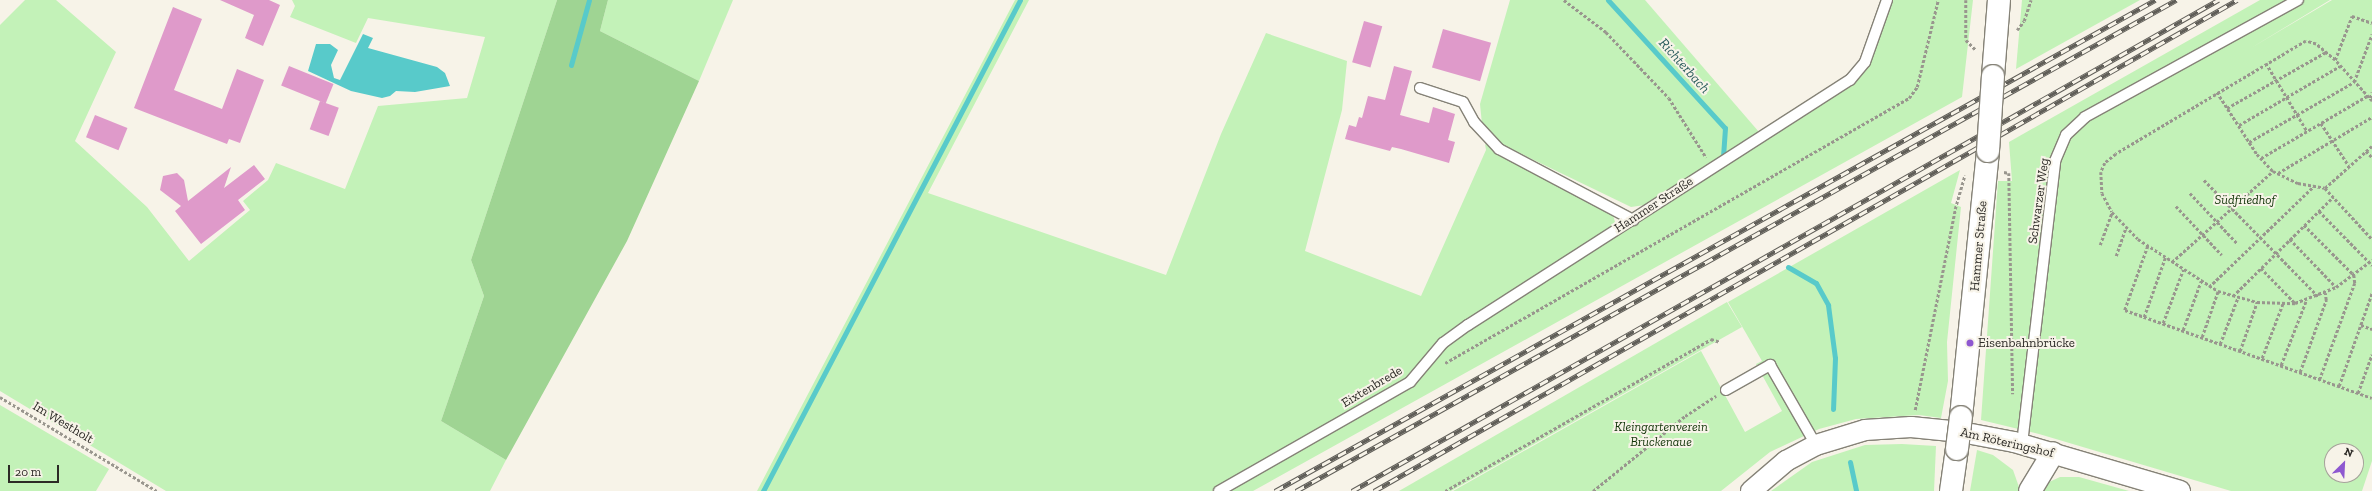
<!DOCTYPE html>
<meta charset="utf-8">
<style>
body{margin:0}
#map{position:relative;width:2372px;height:491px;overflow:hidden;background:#f7f3e8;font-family:"Zilla Slab",serif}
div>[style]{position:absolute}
.green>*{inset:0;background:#c3f2b8}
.forest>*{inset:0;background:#9fd493}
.water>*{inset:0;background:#58caca}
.stream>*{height:5px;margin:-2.5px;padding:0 2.5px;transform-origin:2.5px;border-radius:2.5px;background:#58caca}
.building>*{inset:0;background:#df9aca;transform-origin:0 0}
.path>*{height:2.5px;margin-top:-1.25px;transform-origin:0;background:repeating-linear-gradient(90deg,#99968e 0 3px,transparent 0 5px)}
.roads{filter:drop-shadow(1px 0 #858277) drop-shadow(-1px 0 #858277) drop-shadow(0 1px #858277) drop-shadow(0 -1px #858277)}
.lane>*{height:10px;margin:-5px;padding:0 5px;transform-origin:5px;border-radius:5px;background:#fff}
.street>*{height:20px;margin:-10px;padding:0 10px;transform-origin:10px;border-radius:10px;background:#fff}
.secondary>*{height:22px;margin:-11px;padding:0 11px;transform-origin:11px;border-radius:11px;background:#fff}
.rail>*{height:4.5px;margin-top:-2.25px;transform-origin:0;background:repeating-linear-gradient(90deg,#f7f3e8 0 9px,#605e58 0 18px);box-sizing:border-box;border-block:1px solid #605e58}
.bridges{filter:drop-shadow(1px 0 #858277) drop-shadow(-1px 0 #858277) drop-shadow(0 1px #858277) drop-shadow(0 -1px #858277)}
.secondary-bridge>*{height:22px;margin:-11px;padding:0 11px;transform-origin:11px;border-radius:11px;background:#fff}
.dots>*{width:11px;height:11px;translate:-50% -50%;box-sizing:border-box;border:2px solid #f7f3e8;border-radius:50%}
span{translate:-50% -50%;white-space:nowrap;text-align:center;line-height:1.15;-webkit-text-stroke:4px #f7f3e8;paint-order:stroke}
.park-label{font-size:13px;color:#113408;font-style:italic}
.street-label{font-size:13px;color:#2c2a26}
.poi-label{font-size:13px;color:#2c2a26}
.left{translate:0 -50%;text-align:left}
.water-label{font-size:14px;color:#2a5c5c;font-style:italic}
.north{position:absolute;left:2324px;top:443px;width:40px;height:40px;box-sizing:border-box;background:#f7f3e8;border:1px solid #a6a39a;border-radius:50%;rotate:24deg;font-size:11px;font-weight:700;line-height:16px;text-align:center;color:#2c2a26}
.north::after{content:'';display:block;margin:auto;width:14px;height:18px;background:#8e58d0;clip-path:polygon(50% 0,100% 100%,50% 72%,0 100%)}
.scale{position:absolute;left:8px;top:465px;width:51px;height:18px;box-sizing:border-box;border:2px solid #2c2a26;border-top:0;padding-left:5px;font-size:12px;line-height:14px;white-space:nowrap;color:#2c2a26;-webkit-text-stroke:3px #f7f3e8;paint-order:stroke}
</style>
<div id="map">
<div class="green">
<i style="clip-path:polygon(25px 0,56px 0,116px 52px,75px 141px,147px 207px,189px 261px,250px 210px,243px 201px,268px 180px,276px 163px,345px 189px,378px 106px,467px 98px,485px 37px,368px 18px,356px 43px,290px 17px,295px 6px,292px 0,557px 0,471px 260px,484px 296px,441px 421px,506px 460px,490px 491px,166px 491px,0 391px,0 25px)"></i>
<i style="clip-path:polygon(608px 0,733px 0,699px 81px,600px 31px)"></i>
<i style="clip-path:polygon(1015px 0,1029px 0,928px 193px,1166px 275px,1221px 134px,1266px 33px,1347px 61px,1342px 110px,1305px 251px,1421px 296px,1486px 150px,1485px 144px,1613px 215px,1615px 222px,1607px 232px,1440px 339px,1406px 379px,1212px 491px,757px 491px)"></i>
<i style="clip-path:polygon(1510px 0,1645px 0,1759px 132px,1645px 205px,1631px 207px,1501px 144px,1482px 124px,1480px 104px)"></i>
<i style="clip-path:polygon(1891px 0,1973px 0,1962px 97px,1253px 491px,1228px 491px,1412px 384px,1445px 346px,1853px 83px,1870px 63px)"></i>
<i style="clip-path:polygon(2022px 0,2140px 0,2016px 69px)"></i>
<i style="clip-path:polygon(evenodd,2260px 0,2330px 0,2251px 48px,2332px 0,2372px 0,2372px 461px,2362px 491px,2231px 491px,2039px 434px,1981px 420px,1998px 181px,2012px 181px,2009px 142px,2260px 0,2332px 451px,2356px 451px,2356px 475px,2332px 475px,2332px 451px)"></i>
<i style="clip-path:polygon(1960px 170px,1951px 203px,1961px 207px,1947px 342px,1948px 381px,1941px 418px,1919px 415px,1856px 419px,1819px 429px,1770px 452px,1721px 491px,1453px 491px,1701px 351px,1745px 432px,1782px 411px,1756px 364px,1762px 361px,1728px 302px)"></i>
<i style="clip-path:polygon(1727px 302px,1742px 327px,1451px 491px,1399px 491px)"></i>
<i style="clip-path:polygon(0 405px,109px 469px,96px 491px,0 491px)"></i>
<i style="clip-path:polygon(1902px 444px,1936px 446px,1934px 491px,1771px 491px,1812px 462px,1865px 445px)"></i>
<i style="clip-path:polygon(1977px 450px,1993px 455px,2013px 470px,2019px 487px,2018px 491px,1970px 491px)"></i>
<i style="clip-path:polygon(2060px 477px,2079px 477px,2129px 491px,2042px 491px,2047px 483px)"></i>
</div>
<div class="forest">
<i style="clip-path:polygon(557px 0,608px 0,600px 31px,699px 81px,627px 241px,506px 460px,441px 421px,484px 296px,471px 260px)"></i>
</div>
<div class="water">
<i style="clip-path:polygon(363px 34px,373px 38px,368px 48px,437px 67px,445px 73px,450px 86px,415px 92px,396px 91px,390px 96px,382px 98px,351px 91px,308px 71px,316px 44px,330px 44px,338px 50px,331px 65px,334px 78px,340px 80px)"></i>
</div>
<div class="stream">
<i style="left:1608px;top:0;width:173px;rotate:47.6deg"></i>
<i style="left:1725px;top:128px;width:26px;rotate:94deg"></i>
<i style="left:571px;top:65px;width:67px;rotate:-74.5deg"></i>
<i style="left:1788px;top:267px;width:32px;rotate:30deg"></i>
<i style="left:1816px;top:283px;width:25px;rotate:61deg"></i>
<i style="left:1828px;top:305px;width:53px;rotate:82.5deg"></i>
<i style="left:1835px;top:358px;width:51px;rotate:92.2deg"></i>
<i style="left:1850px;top:462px;width:30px;rotate:78deg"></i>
<i style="left:763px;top:491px;width:554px;rotate:-62.37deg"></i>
</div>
<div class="building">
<i style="clip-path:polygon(220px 0,269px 0,280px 5px,263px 46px,245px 38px,254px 15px)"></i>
<i style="clip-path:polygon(173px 7px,202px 19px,174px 90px,222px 109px,237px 69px,264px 80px,240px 143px,229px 139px,227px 144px,134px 108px)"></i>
<i style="left:1364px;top:21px;width:19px;height:43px;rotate:16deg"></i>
<i style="left:1443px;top:29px;width:50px;height:40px;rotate:16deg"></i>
<i style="left:289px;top:66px;width:48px;height:21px;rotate:22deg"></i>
<i style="clip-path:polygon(1394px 66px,1412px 71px,1400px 115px,1429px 123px,1433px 107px,1455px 114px,1448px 140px,1455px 142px,1449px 163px,1401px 149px,1392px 147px,1390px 151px,1345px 139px,1349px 125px,1356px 127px,1359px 117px,1362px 118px,1368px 96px,1385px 100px)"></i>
<i style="left:320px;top:101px;width:20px;height:30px;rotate:20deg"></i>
<i style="left:95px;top:115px;width:35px;height:24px;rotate:22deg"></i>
<i style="clip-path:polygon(254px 165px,265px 179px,238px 200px,245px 210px,201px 244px,175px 211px,181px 206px,160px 190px,163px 176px,177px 173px,184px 180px,188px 201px,231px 167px,224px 188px)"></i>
</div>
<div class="path">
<i style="left:1564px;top:0;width:53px;rotate:37.3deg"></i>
<i style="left:1606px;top:32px;width:91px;rotate:46.3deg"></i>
<i style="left:1669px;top:98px;width:70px;rotate:57.9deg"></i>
<i style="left:1966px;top:0;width:40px;rotate:90deg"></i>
<i style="left:1966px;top:40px;width:14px;rotate:45deg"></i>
<i style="left:2017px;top:30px;width:11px;rotate:-52deg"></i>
<i style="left:2024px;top:21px;width:22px;rotate:-72deg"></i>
<i style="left:2335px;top:60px;width:47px;rotate:-68.9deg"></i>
<i style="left:2352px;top:16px;width:21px;rotate:19deg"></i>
<i style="left:2266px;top:63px;width:79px;rotate:58.9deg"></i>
<i style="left:2217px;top:92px;width:74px;rotate:57.2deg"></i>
<i style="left:2257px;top:154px;width:23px;rotate:47deg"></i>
<i style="left:2273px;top:171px;width:28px;rotate:26deg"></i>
<i style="left:2298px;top:183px;width:27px;rotate:10deg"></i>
<i style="left:2325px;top:188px;width:69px;rotate:47.3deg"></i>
<i style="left:2370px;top:98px;width:6px;rotate:-72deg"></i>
<i style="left:2372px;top:101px;width:55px;rotate:-132.1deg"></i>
<i style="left:2335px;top:60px;width:25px;rotate:-140deg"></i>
<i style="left:2316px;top:44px;width:10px;rotate:-163deg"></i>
<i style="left:2306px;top:41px;width:221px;rotate:149.3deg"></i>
<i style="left:2116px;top:154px;width:14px;rotate:141deg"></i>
<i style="left:2105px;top:163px;width:10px;rotate:114deg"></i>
<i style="left:2101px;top:172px;width:21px;rotate:87deg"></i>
<i style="left:2102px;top:193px;width:21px;rotate:62deg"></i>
<i style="left:2112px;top:212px;width:37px;rotate:46deg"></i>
<i style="left:2138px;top:239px;width:95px;rotate:33deg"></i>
<i style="left:2218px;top:291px;width:41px;rotate:15.8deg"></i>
<i style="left:2257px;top:302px;width:38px;rotate:2deg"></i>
<i style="left:2295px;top:303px;width:44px;rotate:-21.3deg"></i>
<i style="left:2336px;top:287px;width:45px;rotate:-36.9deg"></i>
<i style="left:2227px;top:108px;width:114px;rotate:-29.5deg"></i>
<i style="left:2321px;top:123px;width:51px;rotate:56.9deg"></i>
<i style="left:2239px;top:125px;width:117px;rotate:-30.3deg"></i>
<i style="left:2249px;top:142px;width:121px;rotate:-29.7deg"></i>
<i style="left:2354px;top:82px;width:51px;rotate:-69.4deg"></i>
<i style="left:2366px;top:151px;width:8px;rotate:45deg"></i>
<i style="left:2261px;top:158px;width:123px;rotate:-30.3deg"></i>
<i style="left:2004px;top:172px;width:5px;rotate:11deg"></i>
<i style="left:2009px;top:173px;width:221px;rotate:89deg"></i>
<i style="left:2278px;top:173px;width:109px;rotate:-30.8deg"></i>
<i style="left:2204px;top:180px;width:163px;rotate:45.5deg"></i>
<i style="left:2325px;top:188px;width:63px;rotate:-41.8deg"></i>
<i style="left:2190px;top:193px;width:69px;rotate:46.8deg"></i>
<i style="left:2176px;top:206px;width:67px;rotate:46.8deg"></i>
<i style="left:2319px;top:211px;width:76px;rotate:45.5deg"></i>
<i style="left:2304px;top:225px;width:71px;rotate:45deg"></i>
<i style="left:2354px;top:275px;width:8px;rotate:83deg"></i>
<i style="left:2355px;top:283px;width:102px;rotate:110deg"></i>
<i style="left:2290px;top:239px;width:66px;rotate:46.2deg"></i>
<i style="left:2100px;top:245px;width:35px;rotate:-70deg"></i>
<i style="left:2148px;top:246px;width:68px;rotate:109.8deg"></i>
<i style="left:2125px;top:310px;width:262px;rotate:19.6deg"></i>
<i style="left:2116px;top:256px;width:31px;rotate:-71deg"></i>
<i style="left:2172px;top:262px;width:136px;rotate:-42deg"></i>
<i style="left:2261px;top:268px;width:49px;rotate:45.8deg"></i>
<i style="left:2209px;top:287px;width:146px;rotate:-43.9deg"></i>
<i style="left:2233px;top:296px;width:141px;rotate:-44.7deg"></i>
<i style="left:2144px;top:317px;width:63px;rotate:-70.4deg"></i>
<i style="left:2163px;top:323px;width:57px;rotate:-69.3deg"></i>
<i style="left:2361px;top:325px;width:12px;rotate:20deg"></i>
<i style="left:2183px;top:330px;width:52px;rotate:-69.8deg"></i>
<i style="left:2202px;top:337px;width:49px;rotate:-70.8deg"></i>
<i style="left:2220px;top:344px;width:50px;rotate:-69deg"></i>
<i style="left:2240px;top:351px;width:52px;rotate:-70.9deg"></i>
<i style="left:2262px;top:358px;width:59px;rotate:-69.1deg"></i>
<i style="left:1445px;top:363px;width:534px;rotate:-29.73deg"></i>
<i style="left:1909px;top:98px;width:14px;rotate:-54deg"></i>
<i style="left:1917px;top:87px;width:89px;rotate:-76.4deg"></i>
<i style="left:2281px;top:365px;width:69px;rotate:-68.7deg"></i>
<i style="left:2300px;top:372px;width:77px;rotate:-70.1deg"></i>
<i style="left:2326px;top:300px;width:7px;rotate:-98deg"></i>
<i style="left:2339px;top:386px;width:99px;rotate:-70.5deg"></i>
<i style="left:2358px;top:393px;width:41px;rotate:-70.3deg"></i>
<i style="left:0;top:397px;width:183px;rotate:30.9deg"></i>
<i style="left:1915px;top:410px;width:205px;rotate:-78.7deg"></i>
<i style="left:1955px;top:209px;width:35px;rotate:-74deg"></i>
<i style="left:1445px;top:491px;width:306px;rotate:-29.7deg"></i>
<i style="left:1711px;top:339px;width:9px;rotate:18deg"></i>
<i style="left:1593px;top:491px;width:119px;rotate:-39.2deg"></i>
<i style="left:1685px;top:416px;width:37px;rotate:-33deg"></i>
</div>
<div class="roads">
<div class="lane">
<i style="left:1420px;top:88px;width:45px;rotate:18deg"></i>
<i style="left:1463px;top:102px;width:23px;rotate:61deg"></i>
<i style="left:1474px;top:122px;width:37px;rotate:47deg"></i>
<i style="left:1499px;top:149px;width:152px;rotate:27.9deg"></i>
<i style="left:1726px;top:390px;width:51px;rotate:-29.6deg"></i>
<i style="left:1770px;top:365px;width:92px;rotate:60.1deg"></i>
<i style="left:2022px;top:444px;width:285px;rotate:-83.3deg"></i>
<i style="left:2055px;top:161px;width:28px;rotate:-67deg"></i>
<i style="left:2066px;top:135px;width:26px;rotate:-43deg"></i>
<i style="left:2085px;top:117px;width:243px;rotate:-28.8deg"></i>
<i style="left:1219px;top:491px;width:220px;rotate:-29.7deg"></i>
<i style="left:1410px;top:382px;width:51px;rotate:-49.8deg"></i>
<i style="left:1443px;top:343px;width:31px;rotate:-36deg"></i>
<i style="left:1468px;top:325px;width:454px;rotate:-32.7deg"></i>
<i style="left:1850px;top:80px;width:23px;rotate:-50deg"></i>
<i style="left:1865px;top:62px;width:66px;rotate:-70.5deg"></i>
</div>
<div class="street">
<i style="left:1751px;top:491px;width:46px;rotate:-40.6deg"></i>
<i style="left:1786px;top:461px;width:34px;rotate:-28deg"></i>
<i style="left:1816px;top:445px;width:51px;rotate:-17deg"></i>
<i style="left:1865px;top:430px;width:46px;rotate:-3.7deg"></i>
<i style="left:1911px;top:427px;width:50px;rotate:5.7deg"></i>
<i style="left:1961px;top:432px;width:54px;rotate:10.7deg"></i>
<i style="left:2014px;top:442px;width:173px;rotate:16.4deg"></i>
</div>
<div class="secondary">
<i style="left:1993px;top:76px;width:76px;rotate:-85.5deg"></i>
<i style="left:1961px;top:417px;width:267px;rotate:-84.2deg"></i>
<i style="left:1951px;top:491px;width:42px;rotate:-81.9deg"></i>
<i style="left:2030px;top:491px;width:44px;rotate:-58.8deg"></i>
</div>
</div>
<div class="rail">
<i style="left:1275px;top:491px;width:1008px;rotate:-29.16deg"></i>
<i style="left:1296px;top:491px;width:1008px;rotate:-29.16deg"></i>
<i style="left:1352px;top:491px;width:996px;rotate:-29.55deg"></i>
<i style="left:1374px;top:491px;width:993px;rotate:-29.64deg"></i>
</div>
<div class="bridges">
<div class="secondary-bridge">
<i style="left:1988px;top:151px;width:75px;rotate:-86.2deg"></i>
<i style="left:1957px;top:449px;width:32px;rotate:-83deg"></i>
</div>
</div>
<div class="dots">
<i style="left:1970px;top:343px;background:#8e58d0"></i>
</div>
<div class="park-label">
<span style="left:2245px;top:200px">Südfriedhof</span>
<span style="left:1661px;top:435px">Kleingartenverein<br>Brückenaue</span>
</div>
<div class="street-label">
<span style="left:2039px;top:201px;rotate:-82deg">Schwarzer Weg</span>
<span style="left:1654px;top:205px;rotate:-33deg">Hammer Straße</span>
<span style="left:1979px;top:246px;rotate:-85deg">Hammer Straße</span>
<span style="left:1372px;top:387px;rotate:-31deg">Eixtenbrede</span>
<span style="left:63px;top:423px;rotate:31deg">Im Westholt</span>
<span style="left:2007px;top:443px;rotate:13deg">Am Röteringshof</span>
</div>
<div class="poi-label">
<span class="left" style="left:1978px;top:343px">Eisenbahnbrücke</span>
</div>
<div class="water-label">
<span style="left:1684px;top:66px;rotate:48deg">Richterbach</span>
</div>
<div class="north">N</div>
<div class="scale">20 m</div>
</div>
